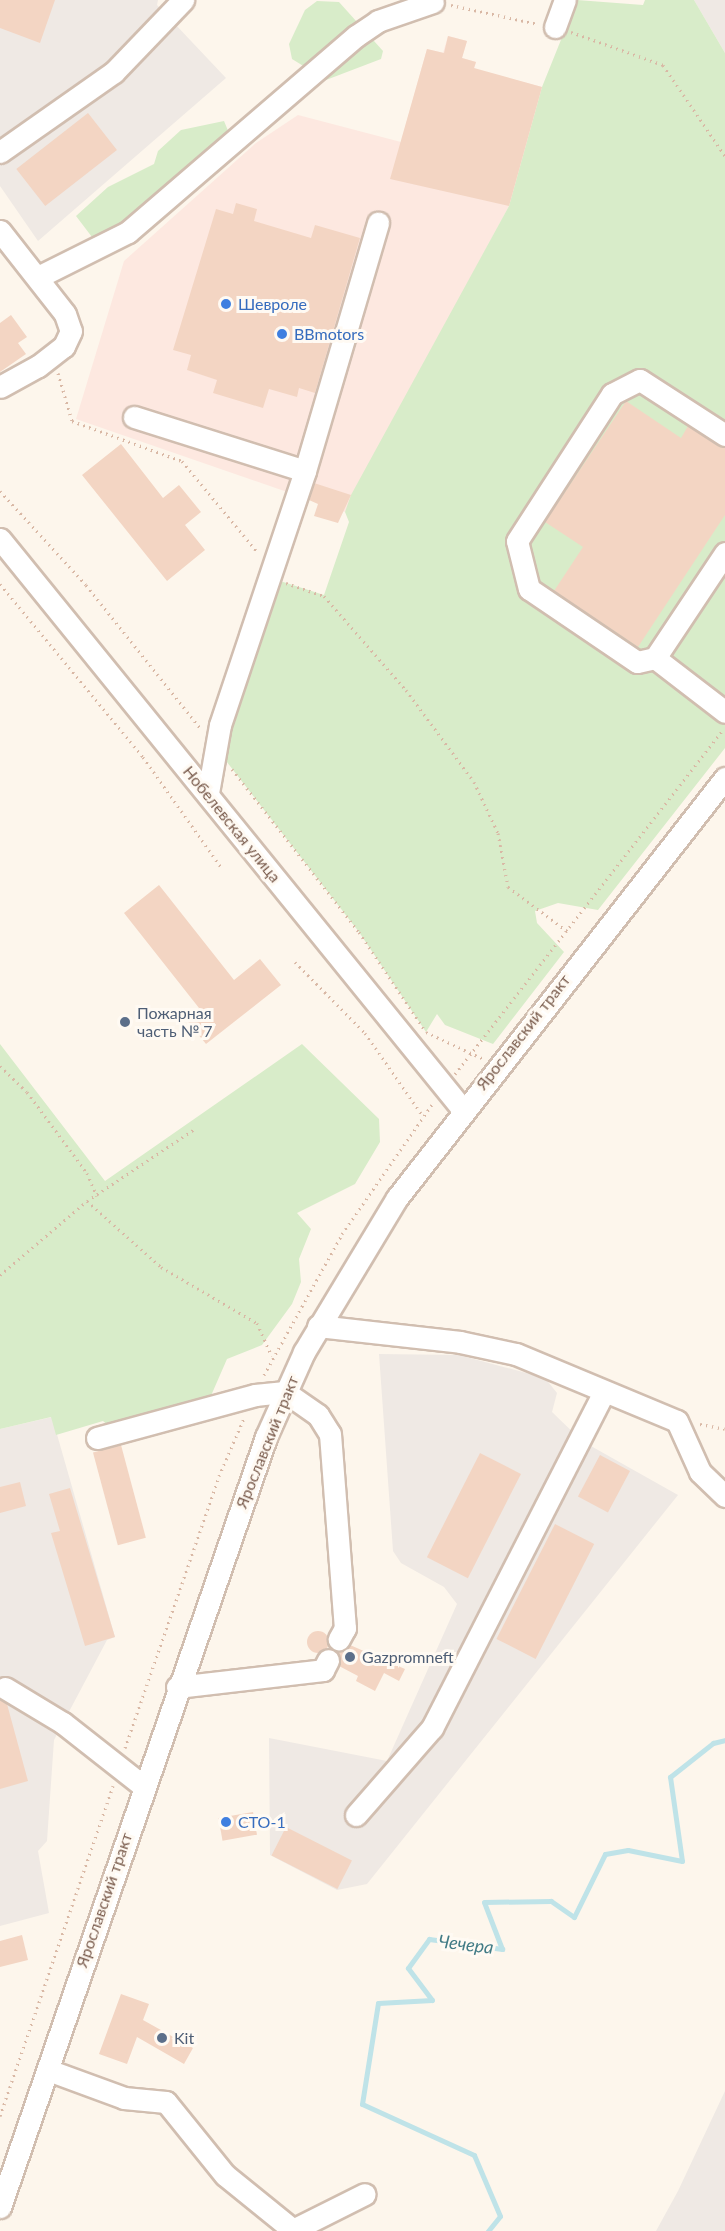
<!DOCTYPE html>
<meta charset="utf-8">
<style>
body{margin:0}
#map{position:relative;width:725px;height:2231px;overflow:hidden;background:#fdf6ec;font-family:Lato,sans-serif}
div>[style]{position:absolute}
.commercial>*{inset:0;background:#fde8e0}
.industrial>*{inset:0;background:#efe9e4}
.green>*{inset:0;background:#d8ecc9}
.stream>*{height:5px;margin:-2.5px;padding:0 2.5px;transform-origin:2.5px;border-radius:2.5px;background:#bfe3e8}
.building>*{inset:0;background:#f3d5c3;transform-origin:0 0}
.round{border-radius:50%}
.path>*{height:3px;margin-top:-1.5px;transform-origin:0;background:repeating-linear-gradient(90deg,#d9b8a5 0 1.5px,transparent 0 6px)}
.roads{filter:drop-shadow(2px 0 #d1beb0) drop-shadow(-2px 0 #d1beb0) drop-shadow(0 2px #d1beb0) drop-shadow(0 -2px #d1beb0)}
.minor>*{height:21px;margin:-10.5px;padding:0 10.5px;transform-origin:10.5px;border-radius:10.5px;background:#fff}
.dots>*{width:16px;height:16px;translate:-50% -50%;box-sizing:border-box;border:3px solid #fffaf3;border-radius:50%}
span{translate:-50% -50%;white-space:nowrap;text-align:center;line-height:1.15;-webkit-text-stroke:6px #fffaf3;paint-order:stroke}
.shop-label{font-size:16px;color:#366cbe}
.left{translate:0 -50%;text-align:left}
.street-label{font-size:16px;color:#7a5c4d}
.service-label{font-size:16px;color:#4e5e75}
.water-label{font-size:18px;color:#437c86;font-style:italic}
</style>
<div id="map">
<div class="commercial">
<i style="clip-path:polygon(448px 36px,467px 41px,462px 58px,476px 62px,474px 69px,542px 87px,509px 206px,345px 512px,76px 419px,124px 261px,256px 143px,298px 115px,401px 142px,427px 49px,443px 53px)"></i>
</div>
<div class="industrial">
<i style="clip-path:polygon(0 0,158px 0,157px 5px,226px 78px,38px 241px,0 186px)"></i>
<i style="clip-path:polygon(694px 0,725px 0,725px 53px)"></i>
<i style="clip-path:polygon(379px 1354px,459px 1355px,545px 1378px,557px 1393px,552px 1412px,582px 1441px,678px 1495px,367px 1884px,337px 1890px,270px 1855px,269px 1738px,387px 1761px,457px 1604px,444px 1587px,401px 1563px,393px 1551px)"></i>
<i style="clip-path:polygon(52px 1417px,115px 1637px,107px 1640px,54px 1740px,47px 1841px,38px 1851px,49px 1913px,0 1926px,0 1429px)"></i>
<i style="clip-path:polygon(725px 2091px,725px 2231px,656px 2231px,678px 2191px)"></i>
</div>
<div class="green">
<i style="clip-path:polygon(577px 0,643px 5px,645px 0,694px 0,725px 53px,725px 748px,598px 910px,558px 903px,535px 911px,537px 923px,564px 952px,493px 1044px,445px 1025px,437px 1014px,426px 1032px,359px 932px,223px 757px,227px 728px,277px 580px,324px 595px,349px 522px,345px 512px,351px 495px,509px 206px,542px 87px)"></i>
<i style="clip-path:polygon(317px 1px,339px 2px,383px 51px,381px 59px,326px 80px,292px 59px,289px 44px,305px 10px)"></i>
<i style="clip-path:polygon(224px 121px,229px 133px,128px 223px,95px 241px,76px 216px,108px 187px,154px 164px,158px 151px,181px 130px)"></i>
<i style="clip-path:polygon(0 1044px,105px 1181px,302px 1044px,379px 1119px,380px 1142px,355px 1184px,297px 1213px,311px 1229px,299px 1259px,301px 1282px,292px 1304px,262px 1345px,227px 1359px,210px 1398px,111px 1428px,103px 1421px,56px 1435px,51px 1417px,0 1429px)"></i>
</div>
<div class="stream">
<i style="left:488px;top:2231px;width:19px;rotate:-51deg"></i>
<i style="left:500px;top:2216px;width:66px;rotate:-113.1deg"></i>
<i style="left:474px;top:2155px;width:123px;rotate:-155.5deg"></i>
<i style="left:362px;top:2104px;width:102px;rotate:-81deg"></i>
<i style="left:378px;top:2003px;width:54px;rotate:-3.2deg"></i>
<i style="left:432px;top:2000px;width:40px;rotate:-127deg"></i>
<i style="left:408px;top:1968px;width:36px;rotate:-54deg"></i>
<i style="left:429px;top:1939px;width:74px;rotate:7.8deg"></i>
<i style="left:502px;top:1949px;width:50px;rotate:-111deg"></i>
<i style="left:484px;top:1902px;width:67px;rotate:-0.9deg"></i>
<i style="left:551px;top:1901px;width:28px;rotate:35deg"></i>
<i style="left:574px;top:1917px;width:70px;rotate:-63.8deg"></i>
<i style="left:605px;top:1854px;width:23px;rotate:-10deg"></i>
<i style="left:628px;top:1850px;width:55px;rotate:11.5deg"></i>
<i style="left:682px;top:1861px;width:85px;rotate:-98.1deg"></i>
<i style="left:670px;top:1777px;width:55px;rotate:-38.3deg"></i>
<i style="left:713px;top:1743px;width:12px;rotate:-14deg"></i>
</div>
<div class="building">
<i style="clip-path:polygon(0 0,55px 0,40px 43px,0 28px)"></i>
<i style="clip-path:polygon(448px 36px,467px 41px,462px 58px,476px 62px,474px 68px,542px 87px,509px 206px,390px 179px,427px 49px,444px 53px)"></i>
<i style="left:88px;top:113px;width:47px;height:91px;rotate:52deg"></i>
<i style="clip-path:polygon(236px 203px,257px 209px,254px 221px,311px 238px,315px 225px,360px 238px,315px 393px,299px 388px,297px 397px,269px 389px,263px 408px,213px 393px,217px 380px,187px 370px,191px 355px,173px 350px,216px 209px,233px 214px)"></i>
<i style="clip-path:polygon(11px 315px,27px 337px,18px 343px,26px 354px,0 372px,0 323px)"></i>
<i style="clip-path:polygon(626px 401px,681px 438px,688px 426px,725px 448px,725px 515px,638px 647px,554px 591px,583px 547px,545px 522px)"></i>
<i style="clip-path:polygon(121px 444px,163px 498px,179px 485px,201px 512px,185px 525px,205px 550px,167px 581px,82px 475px)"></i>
<i style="clip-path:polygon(314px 483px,351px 495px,338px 523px,314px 516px,318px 504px,309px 500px)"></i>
<i style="clip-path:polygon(159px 885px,234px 980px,260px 959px,281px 985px,206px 1044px,185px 1018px,199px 1008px,124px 913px)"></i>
<i style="left:121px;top:1445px;width:96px;height:29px;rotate:75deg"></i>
<i style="left:480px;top:1453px;width:46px;height:117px;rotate:27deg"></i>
<i style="left:600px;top:1455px;width:34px;height:47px;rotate:28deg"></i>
<i style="clip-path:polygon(20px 1482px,26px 1506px,0 1513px,0 1487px)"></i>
<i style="clip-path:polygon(70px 1488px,115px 1637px,85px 1646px,51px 1533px,60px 1531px,49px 1494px)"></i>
<i style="left:555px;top:1524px;width:44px;height:129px;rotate:27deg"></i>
<i class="round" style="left:307px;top:1631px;width:22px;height:22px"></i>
<i style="clip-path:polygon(350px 1645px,405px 1669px,399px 1681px,384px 1673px,375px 1691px,356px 1681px,358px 1676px,339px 1666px,337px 1651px)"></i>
<i style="clip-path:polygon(0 1700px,7px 1704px,28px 1781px,0 1789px)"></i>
<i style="left:253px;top:1812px;width:23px;height:35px;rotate:80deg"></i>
<i style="left:286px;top:1827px;width:74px;height:32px;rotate:27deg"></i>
<i style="clip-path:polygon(22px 1935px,28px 1960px,0 1967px,0 1941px)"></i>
<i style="clip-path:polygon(121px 1994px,149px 2004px,143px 2020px,193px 2048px,184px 2064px,137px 2037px,127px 2064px,99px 2054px)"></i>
</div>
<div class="path">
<i style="left:451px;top:5px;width:89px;rotate:12.3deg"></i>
<i style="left:571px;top:32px;width:98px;rotate:19.7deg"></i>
<i style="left:663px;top:65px;width:110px;rotate:55.7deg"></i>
<i style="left:58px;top:373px;width:50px;rotate:73.7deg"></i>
<i style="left:72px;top:421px;width:117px;rotate:20deg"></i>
<i style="left:182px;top:461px;width:119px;rotate:50.4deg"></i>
<i style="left:0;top:491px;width:127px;rotate:47.5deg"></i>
<i style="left:86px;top:585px;width:183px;rotate:51.4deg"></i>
<i style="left:286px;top:583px;width:40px;rotate:18.9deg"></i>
<i style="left:324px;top:596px;width:125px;rotate:48.9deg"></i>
<i style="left:406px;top:690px;width:114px;rotate:53.5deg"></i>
<i style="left:474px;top:782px;width:56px;rotate:64.8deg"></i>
<i style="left:498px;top:833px;width:55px;rotate:79.5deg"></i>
<i style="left:508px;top:887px;width:74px;rotate:36.7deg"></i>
<i style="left:0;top:584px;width:224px;rotate:50.4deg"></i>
<i style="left:143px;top:757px;width:135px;rotate:54.7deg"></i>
<i style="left:232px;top:769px;width:207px;rotate:52.1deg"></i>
<i style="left:359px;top:932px;width:120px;rotate:56.2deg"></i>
<i style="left:426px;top:1032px;width:64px;rotate:25deg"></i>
<i style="left:295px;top:962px;width:100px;rotate:45.4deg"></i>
<i style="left:365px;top:1033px;width:101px;rotate:55.1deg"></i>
<i style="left:0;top:1066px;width:37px;rotate:44deg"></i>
<i style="left:27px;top:1092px;width:101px;rotate:53.5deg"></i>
<i style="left:87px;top:1173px;width:25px;rotate:67deg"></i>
<i style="left:455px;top:1074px;width:437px;rotate:-52.1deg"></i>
<i style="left:87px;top:1201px;width:99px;rotate:41.7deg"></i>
<i style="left:161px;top:1267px;width:111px;rotate:30.3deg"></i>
<i style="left:257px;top:1323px;width:36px;rotate:66deg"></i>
<i style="left:0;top:1275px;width:114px;rotate:-40.4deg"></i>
<i style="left:87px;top:1201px;width:128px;rotate:-33.8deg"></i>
<i style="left:264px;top:1375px;width:161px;rotate:-61deg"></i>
<i style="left:342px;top:1234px;width:160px;rotate:-55.2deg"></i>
<i style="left:700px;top:1424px;width:25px;rotate:11deg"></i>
<i style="left:125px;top:1748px;width:288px;rotate:-70.9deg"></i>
<i style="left:219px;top:1476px;width:65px;rotate:-66.6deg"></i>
<i style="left:0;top:2116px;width:349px;rotate:-71.1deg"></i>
</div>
<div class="roads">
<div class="minor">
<i style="left:555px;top:27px;width:29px;rotate:-70deg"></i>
<i style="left:0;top:152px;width:139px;rotate:-35.1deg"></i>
<i style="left:114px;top:72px;width:100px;rotate:-46.2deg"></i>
<i style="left:0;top:231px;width:105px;rotate:51.9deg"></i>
<i style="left:65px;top:314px;width:18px;rotate:71deg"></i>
<i style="left:71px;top:331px;width:17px;rotate:115deg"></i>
<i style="left:64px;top:346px;width:33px;rotate:142deg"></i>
<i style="left:38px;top:366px;width:43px;rotate:151.1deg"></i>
<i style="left:38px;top:277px;width:101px;rotate:-26.6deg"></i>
<i style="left:128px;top:232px;width:301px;rotate:-40.7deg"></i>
<i style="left:356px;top:36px;width:27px;rotate:-34deg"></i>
<i style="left:378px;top:21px;width:58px;rotate:-19.1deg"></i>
<i style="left:134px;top:417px;width:179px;rotate:17.5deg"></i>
<i style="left:0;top:539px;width:735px;rotate:50.96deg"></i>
<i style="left:725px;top:553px;width:126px;rotate:123.7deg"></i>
<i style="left:655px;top:658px;width:88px;rotate:37.6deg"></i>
<i style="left:655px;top:658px;width:18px;rotate:167deg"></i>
<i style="left:637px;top:662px;width:130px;rotate:-145.9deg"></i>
<i style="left:529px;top:589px;width:49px;rotate:-104deg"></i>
<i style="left:517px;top:541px;width:175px;rotate:-57.1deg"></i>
<i style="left:612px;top:394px;width:31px;rotate:-27deg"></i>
<i style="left:640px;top:380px;width:101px;rotate:32.9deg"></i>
<i style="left:208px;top:793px;width:69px;rotate:-80deg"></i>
<i style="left:220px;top:725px;width:268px;rotate:-71.5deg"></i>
<i style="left:305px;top:471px;width:259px;rotate:-73.6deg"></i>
<i style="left:318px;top:1326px;width:143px;rotate:6.4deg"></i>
<i style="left:460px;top:1342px;width:57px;rotate:12.1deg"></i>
<i style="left:516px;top:1354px;width:174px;rotate:22.6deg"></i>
<i style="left:677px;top:1421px;width:56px;rotate:65.7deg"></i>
<i style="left:700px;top:1472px;width:35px;rotate:44deg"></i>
<i style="left:97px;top:1438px;width:164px;rotate:-15.2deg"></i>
<i style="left:255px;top:1395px;width:30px;rotate:-6deg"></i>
<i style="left:285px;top:1392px;width:40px;rotate:34.9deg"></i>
<i style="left:318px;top:1415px;width:22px;rotate:58deg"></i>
<i style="left:330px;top:1434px;width:195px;rotate:85.6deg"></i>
<i style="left:345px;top:1628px;width:13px;rotate:119deg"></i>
<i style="left:177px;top:1687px;width:147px;rotate:-6.6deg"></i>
<i style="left:323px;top:1670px;width:11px;rotate:-63deg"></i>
<i style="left:5px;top:1688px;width:68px;rotate:31.1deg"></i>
<i style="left:63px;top:1723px;width:102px;rotate:38.2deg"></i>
<i style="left:356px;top:1815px;width:116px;rotate:-48.9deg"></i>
<i style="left:432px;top:1728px;width:375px;rotate:-62.9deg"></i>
<i style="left:48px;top:2070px;width:81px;rotate:20.2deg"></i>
<i style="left:124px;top:2098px;width:42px;rotate:5.4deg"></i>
<i style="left:166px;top:2102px;width:94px;rotate:51.1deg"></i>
<i style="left:225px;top:2175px;width:87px;rotate:39deg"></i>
<i style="left:293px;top:2230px;width:80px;rotate:-26.6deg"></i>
<i style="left:0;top:2207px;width:815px;rotate:-70.94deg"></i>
<i style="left:266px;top:1437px;width:93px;rotate:-65.9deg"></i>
<i style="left:304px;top:1352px;width:180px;rotate:-58.9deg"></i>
<i style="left:397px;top:1198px;width:533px;rotate:-52.01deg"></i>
</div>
</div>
<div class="dots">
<i style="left:226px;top:304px;background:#3f7fe0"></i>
<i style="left:282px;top:334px;background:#3f7fe0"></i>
<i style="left:125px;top:1022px;background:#5c6f8a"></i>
<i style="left:350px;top:1657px;background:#5c6f8a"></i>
<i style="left:226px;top:1822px;background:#3f7fe0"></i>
<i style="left:162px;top:2038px;background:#5c6f8a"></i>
</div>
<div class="shop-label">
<span class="left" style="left:238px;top:304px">Шевроле</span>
<span class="left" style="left:294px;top:334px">BBmotors</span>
<span class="left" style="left:238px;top:1822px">СТО-1</span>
</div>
<div class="street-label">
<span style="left:232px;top:824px;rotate:51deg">Нобелевская улица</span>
<span style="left:523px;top:1032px;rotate:-52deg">Ярославский тракт</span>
<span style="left:267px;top:1442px;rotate:-68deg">Ярославский тракт</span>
<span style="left:104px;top:1900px;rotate:-71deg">Ярославский тракт</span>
</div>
<div class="service-label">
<span class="left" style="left:137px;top:1022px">Пожарная<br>часть № 7</span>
<span class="left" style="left:362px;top:1657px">Gazpromneft</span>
<span class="left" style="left:174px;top:2038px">Kit</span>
</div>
<div class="water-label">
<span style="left:466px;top:1944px;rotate:7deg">Чечера</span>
</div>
</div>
